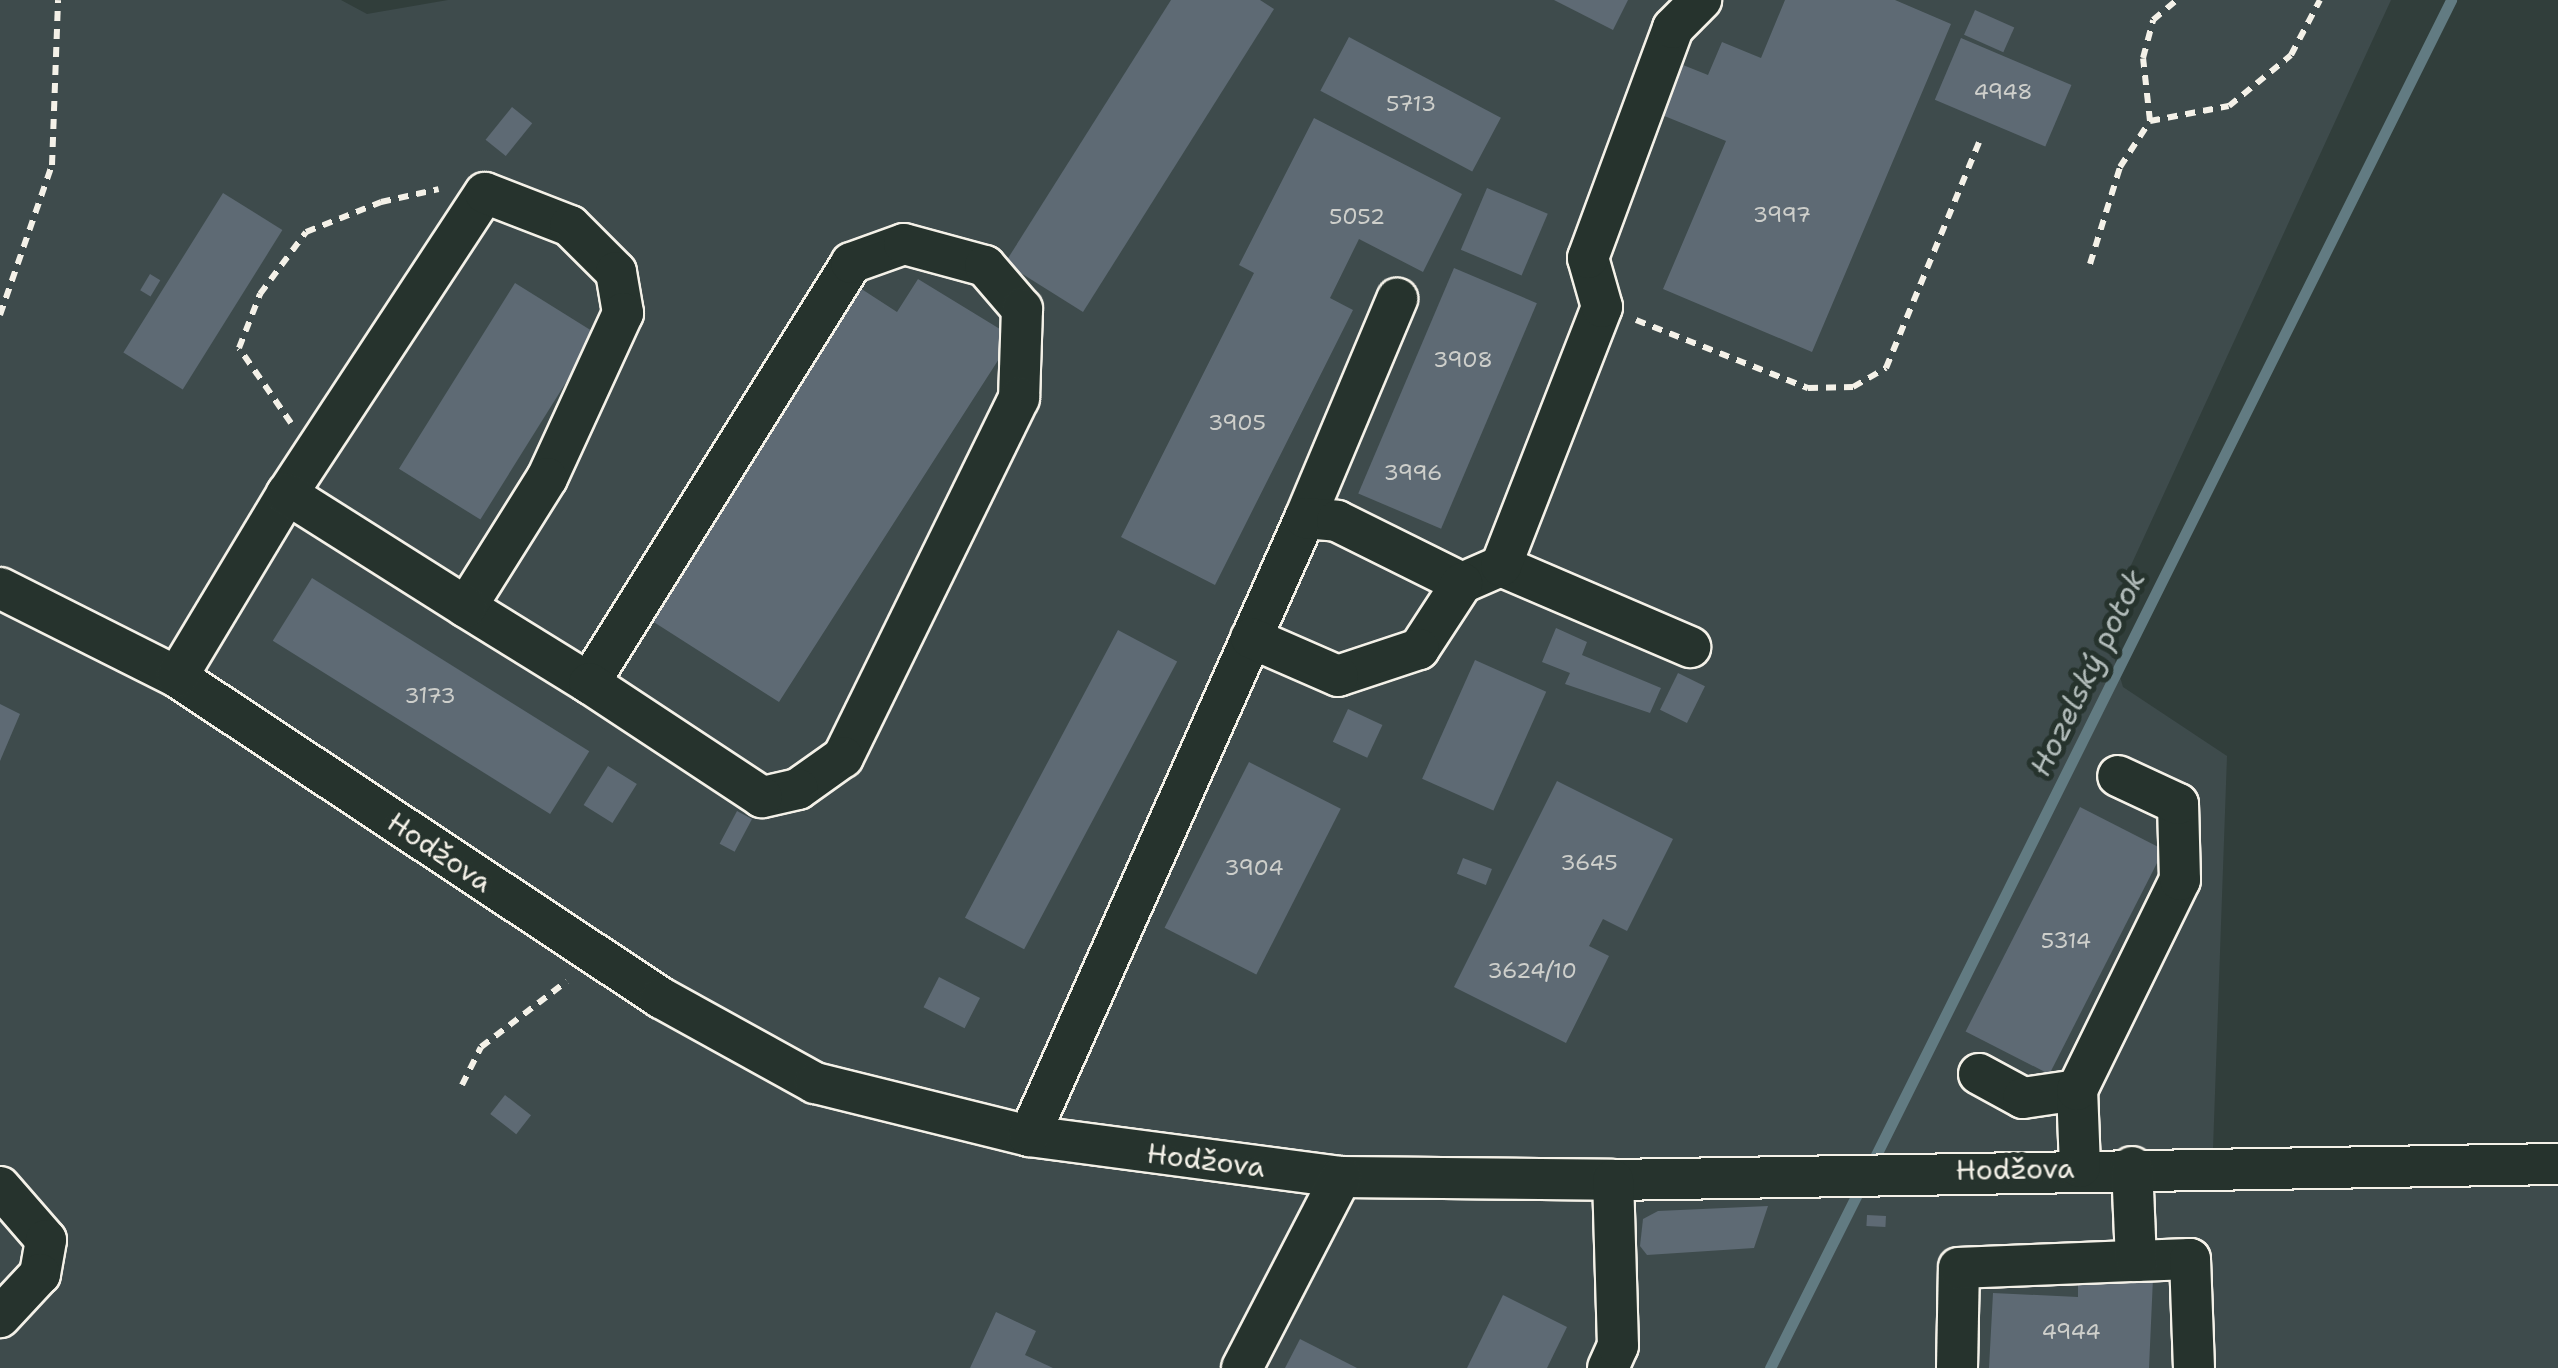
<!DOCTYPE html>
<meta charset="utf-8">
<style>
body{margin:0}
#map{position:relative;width:2558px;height:1368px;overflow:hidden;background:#313e3b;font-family:"Shantell Sans",sans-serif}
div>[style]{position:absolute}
.built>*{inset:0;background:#3e4b4c}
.stream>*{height:11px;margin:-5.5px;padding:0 5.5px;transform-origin:5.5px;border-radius:5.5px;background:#627b82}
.building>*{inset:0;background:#5e6a74;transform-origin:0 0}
.path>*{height:6px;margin-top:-3px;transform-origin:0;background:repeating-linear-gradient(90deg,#f4f1e8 0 10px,transparent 0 18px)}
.roads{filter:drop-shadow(2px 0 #f4f1e8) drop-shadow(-2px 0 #f4f1e8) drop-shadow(0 2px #f4f1e8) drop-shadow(0 -2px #f4f1e8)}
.minor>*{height:40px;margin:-20px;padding:0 20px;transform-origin:20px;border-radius:20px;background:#26332d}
span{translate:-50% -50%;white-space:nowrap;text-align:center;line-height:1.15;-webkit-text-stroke:10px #26332d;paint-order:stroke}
.number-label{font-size:22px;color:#cecfcb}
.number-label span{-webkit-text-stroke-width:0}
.street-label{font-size:28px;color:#f4f1e8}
.water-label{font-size:30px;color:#b2bcba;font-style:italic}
</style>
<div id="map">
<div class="built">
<i style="clip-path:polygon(0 0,341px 0,367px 14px,448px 0,2391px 0,2104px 624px,2123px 687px,2227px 756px,2213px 1149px,2558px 1147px,2558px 1368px,0 1368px)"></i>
</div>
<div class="stream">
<i style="left:1869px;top:1169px;width:1306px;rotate:-63.53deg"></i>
<i style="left:1770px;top:1368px;width:203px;rotate:-63.4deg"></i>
</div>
<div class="building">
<i style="clip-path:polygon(1171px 0,1260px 0,1274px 9px,1083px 312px,1005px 263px)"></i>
<i style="clip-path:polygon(1554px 0,1628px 0,1613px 30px)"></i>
<i style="clip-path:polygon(1785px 0,1895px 0,1951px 24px,1812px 352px,1663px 289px,1726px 141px,1657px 113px,1678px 63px,1708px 75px,1722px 42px,1761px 58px)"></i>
<i style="left:1975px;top:10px;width:43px;height:27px;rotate:24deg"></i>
<i style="left:1349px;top:37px;width:172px;height:61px;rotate:28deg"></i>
<i style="left:1961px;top:38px;width:120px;height:67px;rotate:23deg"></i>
<i style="left:512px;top:107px;width:26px;height:42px;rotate:39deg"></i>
<i style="clip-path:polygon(1314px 118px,1462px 194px,1423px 272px,1359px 239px,1330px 298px,1353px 310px,1215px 585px,1121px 537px,1254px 273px,1239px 265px)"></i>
<i style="left:1487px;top:188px;width:66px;height:67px;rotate:23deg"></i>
<i style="left:223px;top:193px;width:70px;height:188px;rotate:32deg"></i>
<i style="left:1454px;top:268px;width:90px;height:245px;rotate:23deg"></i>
<i style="left:150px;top:274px;width:12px;height:19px;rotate:31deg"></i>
<i style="clip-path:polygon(918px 279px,1013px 337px,779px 702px,649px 619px,860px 288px,897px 312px)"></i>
<i style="left:515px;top:283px;width:96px;height:219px;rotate:32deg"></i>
<i style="left:312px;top:578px;width:327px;height:74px;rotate:32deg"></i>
<i style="clip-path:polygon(1556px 628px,1587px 642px,1582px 655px,1661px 688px,1650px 713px,1565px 684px,1570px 673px,1542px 662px)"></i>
<i style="left:1118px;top:630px;width:67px;height:326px;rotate:28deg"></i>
<i style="left:1475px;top:660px;width:78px;height:130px;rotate:24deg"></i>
<i style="left:1678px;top:673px;width:30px;height:41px;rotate:26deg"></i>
<i style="clip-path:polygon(0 704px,20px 714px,0 761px)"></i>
<i style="left:1348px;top:709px;width:38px;height:36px;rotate:25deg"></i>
<i style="left:1249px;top:762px;width:103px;height:186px;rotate:27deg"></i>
<i style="left:608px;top:766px;width:34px;height:46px;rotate:32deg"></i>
<i style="clip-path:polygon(1557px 781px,1673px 839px,1627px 931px,1603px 919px,1589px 946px,1609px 956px,1566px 1043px,1454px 987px)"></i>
<i style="left:2080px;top:807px;width:94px;height:252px;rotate:27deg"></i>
<i style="left:737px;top:811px;width:17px;height:37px;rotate:28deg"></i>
<i style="left:1463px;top:858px;width:31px;height:17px;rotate:21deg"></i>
<i style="left:939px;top:977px;width:46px;height:34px;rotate:27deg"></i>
<i style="left:505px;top:1095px;width:33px;height:24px;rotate:38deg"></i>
<i style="clip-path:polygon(1768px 1206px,1754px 1248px,1647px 1255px,1640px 1246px,1643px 1219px,1658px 1211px)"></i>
<i style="left:1867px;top:1215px;width:19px;height:11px;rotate:3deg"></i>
<i style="clip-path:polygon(2078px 1275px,2153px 1278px,2149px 1368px,1989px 1368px,1993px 1293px,2078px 1297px)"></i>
<i style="clip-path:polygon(1503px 1295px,1567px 1327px,1547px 1368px,1467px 1368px)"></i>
<i style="clip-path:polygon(996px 1312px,1036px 1331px,1025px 1355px,1053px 1368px,970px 1368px)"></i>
<i style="clip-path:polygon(1300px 1339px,1357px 1368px,1285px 1368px)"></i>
</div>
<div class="path">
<i style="left:2150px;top:121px;width:80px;rotate:-10.8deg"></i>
<i style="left:2229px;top:106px;width:80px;rotate:-39.4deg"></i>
<i style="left:2291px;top:55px;width:62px;rotate:-62.2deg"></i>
<i style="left:2090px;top:264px;width:102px;rotate:-72.8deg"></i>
<i style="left:2120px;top:167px;width:55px;rotate:-56.9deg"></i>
<i style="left:2150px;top:121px;width:63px;rotate:-96.3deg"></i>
<i style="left:2143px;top:58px;width:39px;rotate:-75deg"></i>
<i style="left:2153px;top:20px;width:31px;rotate:-40deg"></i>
<i style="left:0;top:315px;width:159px;rotate:-70.9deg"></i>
<i style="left:52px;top:165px;width:165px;rotate:-87.9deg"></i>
<i style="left:1636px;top:320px;width:185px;rotate:21.6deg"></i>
<i style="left:1808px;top:388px;width:45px;rotate:-1.3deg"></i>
<i style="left:1853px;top:387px;width:38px;rotate:-30deg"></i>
<i style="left:1886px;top:368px;width:244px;rotate:-67.6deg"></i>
<i style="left:291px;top:423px;width:91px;rotate:-124.7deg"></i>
<i style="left:239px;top:348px;width:58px;rotate:-68.7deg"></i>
<i style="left:260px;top:294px;width:77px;rotate:-53.4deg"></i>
<i style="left:306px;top:232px;width:81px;rotate:-21.8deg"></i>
<i style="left:381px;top:202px;width:59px;rotate:-12.6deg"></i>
<i style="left:462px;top:1085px;width:42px;rotate:-63.4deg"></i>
<i style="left:481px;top:1047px;width:108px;rotate:-37.5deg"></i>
</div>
<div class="roads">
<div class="minor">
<i style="left:1305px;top:518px;width:238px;rotate:-67.2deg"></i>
<i style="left:1501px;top:566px;width:206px;rotate:23.2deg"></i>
<i style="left:1462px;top:583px;width:43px;rotate:-23.6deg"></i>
<i style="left:1501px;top:566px;width:278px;rotate:-68.7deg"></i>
<i style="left:1602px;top:307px;width:51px;rotate:-105.9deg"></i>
<i style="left:1588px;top:258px;width:245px;rotate:-69.7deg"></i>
<i style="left:1673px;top:28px;width:40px;rotate:-45deg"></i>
<i style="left:0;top:588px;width:198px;rotate:26.7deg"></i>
<i style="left:177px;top:677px;width:581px;rotate:33.55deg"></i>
<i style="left:661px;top:998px;width:176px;rotate:28.9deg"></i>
<i style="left:815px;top:1083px;width:220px;rotate:13.9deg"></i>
<i style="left:1029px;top:1136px;width:315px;rotate:7.5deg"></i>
<i style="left:1341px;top:1177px;width:272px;rotate:0.6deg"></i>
<i style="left:1613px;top:1180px;width:945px;rotate:-0.97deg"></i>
<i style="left:466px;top:607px;width:145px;rotate:31.7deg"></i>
<i style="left:589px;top:683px;width:495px;rotate:-58deg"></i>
<i style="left:851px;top:263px;width:56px;rotate:-19.7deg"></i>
<i style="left:904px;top:244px;width:84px;rotate:15.2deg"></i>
<i style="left:985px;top:266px;width:57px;rotate:49.3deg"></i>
<i style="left:1022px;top:309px;width:89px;rotate:91.9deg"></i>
<i style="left:1019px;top:398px;width:400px;rotate:116.1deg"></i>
<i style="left:843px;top:757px;width:55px;rotate:144.6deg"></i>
<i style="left:798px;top:789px;width:37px;rotate:167deg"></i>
<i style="left:762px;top:797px;width:207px;rotate:-146.6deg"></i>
<i style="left:177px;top:677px;width:214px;rotate:-59deg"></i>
<i style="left:287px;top:494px;width:360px;rotate:-56.7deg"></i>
<i style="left:485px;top:193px;width:91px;rotate:21.2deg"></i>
<i style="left:570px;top:226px;width:65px;rotate:45deg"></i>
<i style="left:616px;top:272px;width:42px;rotate:80.3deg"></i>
<i style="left:623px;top:313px;width:182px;rotate:114.7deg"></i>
<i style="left:547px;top:478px;width:152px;rotate:122.1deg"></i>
<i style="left:466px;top:607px;width:212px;rotate:-147.7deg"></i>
<i style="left:1979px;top:1074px;width:50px;rotate:28.6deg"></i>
<i style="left:2023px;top:1098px;width:55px;rotate:-8.4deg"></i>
<i style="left:1029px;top:1136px;width:677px;rotate:-65.93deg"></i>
<i style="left:1305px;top:518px;width:32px;rotate:5deg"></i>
<i style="left:1337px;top:521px;width:140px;rotate:26.4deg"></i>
<i style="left:1462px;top:583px;width:79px;rotate:123.1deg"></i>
<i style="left:1419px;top:649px;width:85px;rotate:161.6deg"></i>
<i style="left:1338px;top:676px;width:95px;rotate:-156.4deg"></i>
<i style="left:2080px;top:1167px;width:77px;rotate:-92.2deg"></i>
<i style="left:2077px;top:1090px;width:234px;rotate:-63.9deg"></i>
<i style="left:2180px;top:880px;width:76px;rotate:-91.5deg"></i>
<i style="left:2178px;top:804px;width:66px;rotate:-155deg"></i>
<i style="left:0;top:1187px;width:70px;rotate:49deg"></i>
<i style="left:46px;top:1240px;width:35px;rotate:100deg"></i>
<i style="left:40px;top:1274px;width:59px;rotate:132.9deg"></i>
<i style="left:2136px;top:1261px;width:54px;rotate:-2.1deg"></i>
<i style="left:2190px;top:1259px;width:109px;rotate:87.9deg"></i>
<i style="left:1242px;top:1368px;width:215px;rotate:-62.6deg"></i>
<i style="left:1608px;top:1368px;width:24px;rotate:-66deg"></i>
<i style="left:1618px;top:1346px;width:166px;rotate:-91.7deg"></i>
<i style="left:1957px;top:1368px;width:100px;rotate:-88.9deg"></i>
<i style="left:1959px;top:1268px;width:177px;rotate:-2.3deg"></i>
<i style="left:2136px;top:1261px;width:94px;rotate:-92.4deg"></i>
</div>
</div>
<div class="number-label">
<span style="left:2003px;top:92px">4948</span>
<span style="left:1411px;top:104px">5713</span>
<span style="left:1782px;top:215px">3997</span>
<span style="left:1357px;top:217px">5052</span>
<span style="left:1463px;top:360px">3908</span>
<span style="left:1237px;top:423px">3905</span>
<span style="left:1413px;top:473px">3996</span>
<span style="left:430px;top:696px">3173</span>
<span style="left:1589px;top:863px">3645</span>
<span style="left:1254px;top:868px">3904</span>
<span style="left:2066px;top:941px">5314</span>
<span style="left:1532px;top:971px">3624/10</span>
<span style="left:2071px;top:1332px">4944</span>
</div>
<div class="street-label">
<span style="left:440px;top:852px;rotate:34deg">Hodžova</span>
<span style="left:1206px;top:1160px;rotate:7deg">Hodžova</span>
<span style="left:2015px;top:1169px;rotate:-1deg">Hodžova</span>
</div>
<div class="water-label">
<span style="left:2088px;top:673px;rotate:-64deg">Hozelský potok</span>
</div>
</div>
